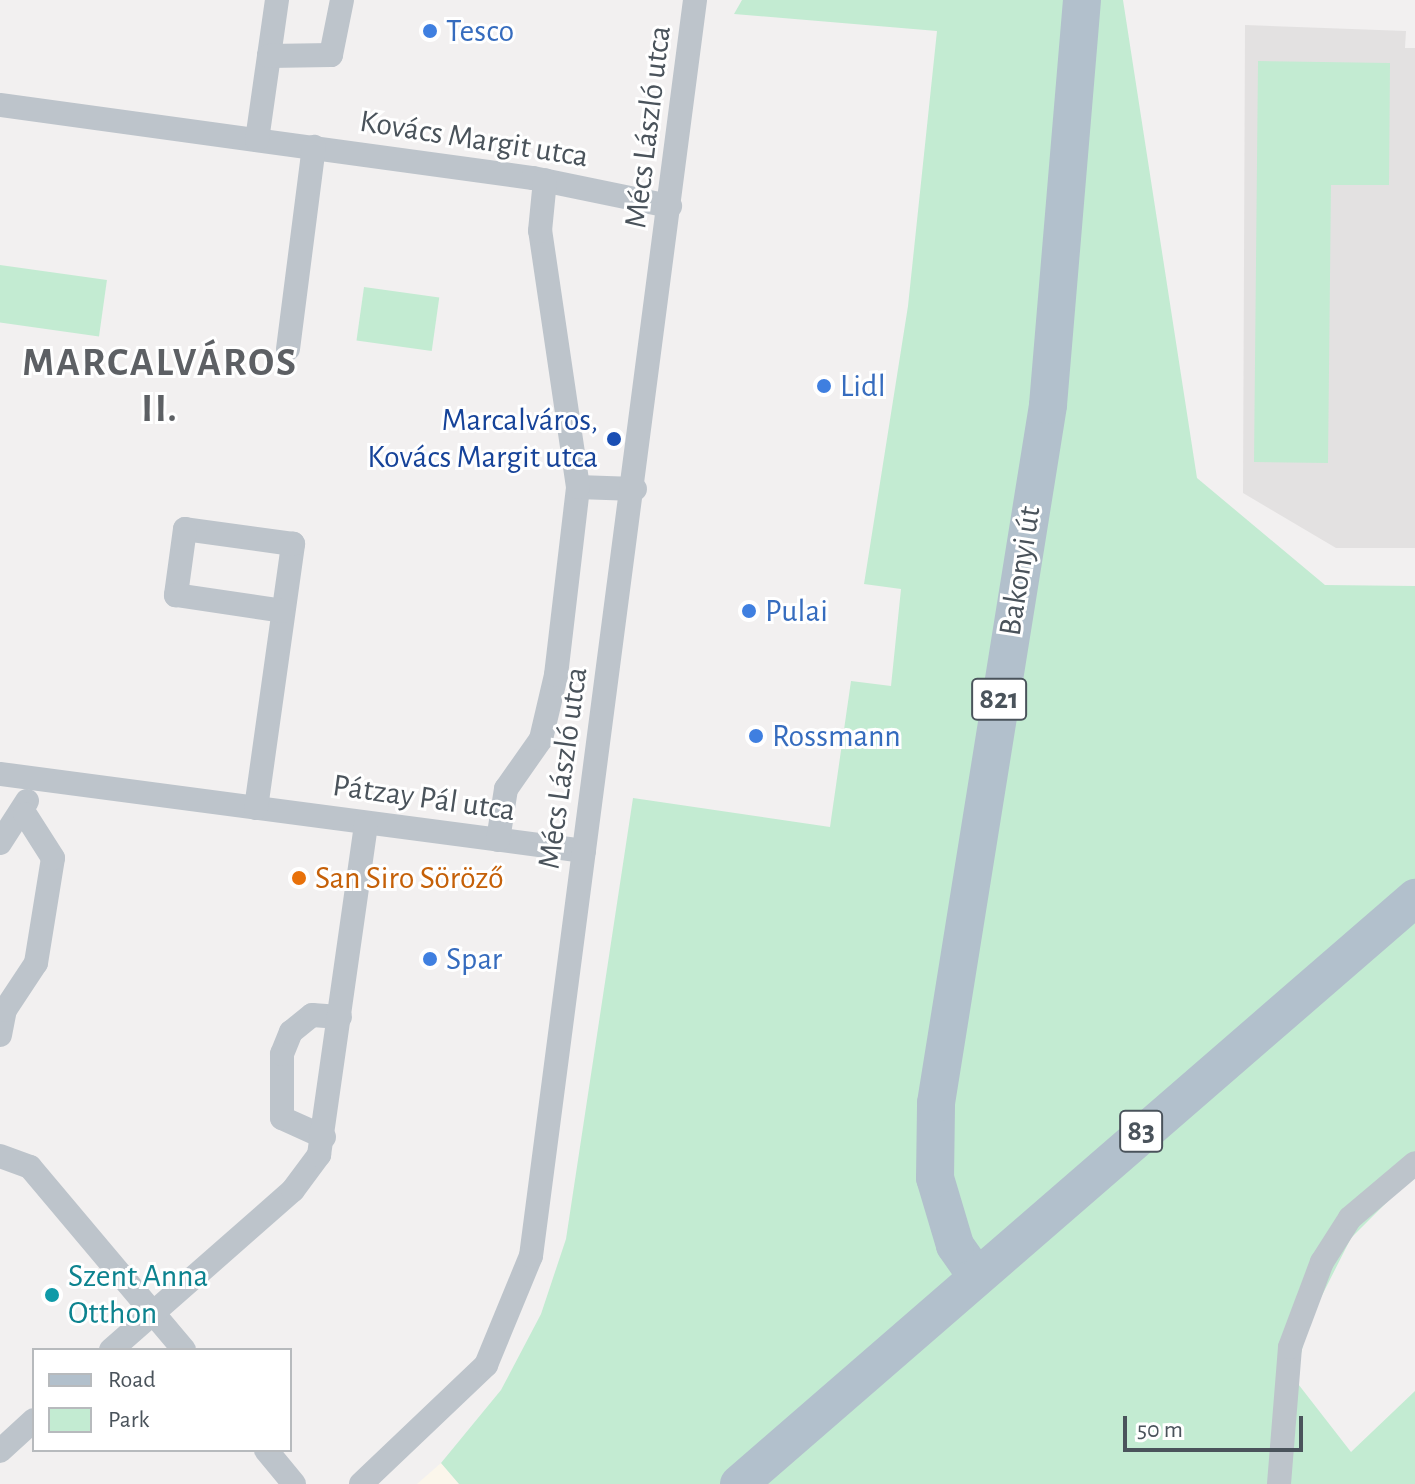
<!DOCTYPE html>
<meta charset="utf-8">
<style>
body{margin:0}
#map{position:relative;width:1415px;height:1484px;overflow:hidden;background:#f2f0f0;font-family:"Alegreya Sans",sans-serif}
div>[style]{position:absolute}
.commercial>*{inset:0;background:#fbf6eb}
.education>*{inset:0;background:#e3e1e1}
.green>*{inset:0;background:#c3ebd2;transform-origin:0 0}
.street>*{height:24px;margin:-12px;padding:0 12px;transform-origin:12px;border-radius:12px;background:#bdc4cb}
.primary>*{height:38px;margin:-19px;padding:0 19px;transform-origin:19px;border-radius:19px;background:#b2c0cc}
.dots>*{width:22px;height:22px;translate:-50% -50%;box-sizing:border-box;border:4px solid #fff;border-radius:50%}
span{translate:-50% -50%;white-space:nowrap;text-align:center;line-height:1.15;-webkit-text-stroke:6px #fff;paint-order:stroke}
.shield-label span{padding:2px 6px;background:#fff;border:2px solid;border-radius:6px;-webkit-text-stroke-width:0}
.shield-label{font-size:30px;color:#4a535b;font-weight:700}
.shop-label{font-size:32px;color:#366cbe}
.left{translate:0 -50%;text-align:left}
.street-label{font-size:32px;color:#4a535b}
.transit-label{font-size:32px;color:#164399}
.right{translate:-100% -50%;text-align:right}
.food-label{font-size:32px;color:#c56008}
.culture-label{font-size:32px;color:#0d838f}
.district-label{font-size:40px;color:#5d6064;font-weight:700;letter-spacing:2px}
.legend{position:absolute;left:32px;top:1348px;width:260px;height:104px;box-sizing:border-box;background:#fff;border:2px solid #b7babd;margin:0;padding:10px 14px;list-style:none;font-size:24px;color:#4a535b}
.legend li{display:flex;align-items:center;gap:16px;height:40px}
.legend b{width:40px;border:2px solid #b7babd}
.scale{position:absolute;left:1123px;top:1416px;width:180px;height:36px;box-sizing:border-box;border:4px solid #4a535b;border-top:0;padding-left:10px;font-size:24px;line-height:28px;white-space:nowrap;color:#4a535b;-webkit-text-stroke:6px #fff;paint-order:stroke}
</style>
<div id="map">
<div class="commercial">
<i style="clip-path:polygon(441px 1463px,459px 1484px,417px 1484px)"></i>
</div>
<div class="education">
<i style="clip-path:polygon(1245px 25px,1406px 31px,1405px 48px,1415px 48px,1415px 548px,1336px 548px,1243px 493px)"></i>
</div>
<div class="green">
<i style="clip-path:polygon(742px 0,1123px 0,1197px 478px,1325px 585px,1415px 586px,1415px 1174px,1351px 1238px,1308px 1323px,1295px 1380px,1351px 1452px,1415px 1391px,1415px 1484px,459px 1484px,441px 1463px,501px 1390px,541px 1314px,566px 1239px,633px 798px,830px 827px,851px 681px,891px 686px,901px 589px,864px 584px,908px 306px,937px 31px,734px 14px)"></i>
<i style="clip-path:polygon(1258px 61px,1390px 63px,1389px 185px,1331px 185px,1328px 463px,1254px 462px)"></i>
<i style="left:0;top:265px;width:108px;height:57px;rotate:8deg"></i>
<i style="left:364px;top:287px;width:76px;height:54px;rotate:8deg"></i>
</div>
<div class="street">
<i style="left:269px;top:56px;width:57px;rotate:-81.9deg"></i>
<i style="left:0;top:105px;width:538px;rotate:7.8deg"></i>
<i style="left:533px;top:178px;width:140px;rotate:11.6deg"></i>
<i style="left:257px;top:140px;width:85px;rotate:-81.9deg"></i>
<i style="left:269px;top:56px;width:62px;rotate:-0.9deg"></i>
<i style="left:331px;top:55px;width:56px;rotate:-78.7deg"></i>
<i style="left:288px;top:349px;width:204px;rotate:-82.7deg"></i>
<i style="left:578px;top:487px;width:57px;rotate:2deg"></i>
<i style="left:0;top:774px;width:589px;rotate:7.51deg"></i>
<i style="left:256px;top:808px;width:267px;rotate:-82deg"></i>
<i style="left:293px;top:544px;width:109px;rotate:-172.1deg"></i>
<i style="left:185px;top:529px;width:67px;rotate:97.8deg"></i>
<i style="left:176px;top:595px;width:108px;rotate:8.5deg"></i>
<i style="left:498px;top:840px;width:52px;rotate:-81.1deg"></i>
<i style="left:506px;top:789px;width:61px;rotate:-55deg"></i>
<i style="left:541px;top:739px;width:66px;rotate:-76.8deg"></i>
<i style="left:556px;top:675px;width:189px;rotate:-83.3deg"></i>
<i style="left:578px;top:487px;width:259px;rotate:-98.4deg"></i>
<i style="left:540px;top:231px;width:51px;rotate:-84.4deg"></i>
<i style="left:0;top:843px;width:50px;rotate:-57.3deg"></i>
<i style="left:0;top:1035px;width:25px;rotate:-79deg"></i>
<i style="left:5px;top:1010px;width:56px;rotate:-56.6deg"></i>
<i style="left:36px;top:963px;width:106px;rotate:-80.8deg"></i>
<i style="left:53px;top:858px;width:52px;rotate:-122.5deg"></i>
<i style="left:324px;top:1137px;width:46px;rotate:-155.7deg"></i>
<i style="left:282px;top:1118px;width:64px;rotate:-90deg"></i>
<i style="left:282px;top:1054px;width:24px;rotate:-68deg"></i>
<i style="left:291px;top:1032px;width:27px;rotate:-39deg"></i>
<i style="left:312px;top:1015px;width:28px;rotate:4deg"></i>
<i style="left:0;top:1156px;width:32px;rotate:20deg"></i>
<i style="left:30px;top:1167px;width:239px;rotate:49.9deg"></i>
<i style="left:111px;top:1350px;width:242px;rotate:-41.3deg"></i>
<i style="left:293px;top:1190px;width:44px;rotate:-53.4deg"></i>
<i style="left:319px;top:1155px;width:334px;rotate:-81.9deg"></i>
<i style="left:266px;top:1450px;width:44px;rotate:50.5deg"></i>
<i style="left:0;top:1451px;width:46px;rotate:-42.4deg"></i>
<i style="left:361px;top:1484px;width:173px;rotate:-43.6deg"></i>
<i style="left:486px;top:1365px;width:118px;rotate:-67.6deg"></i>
<i style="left:531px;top:1256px;width:1267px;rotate:-82.56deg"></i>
<i style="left:1279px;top:1484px;width:137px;rotate:-85.4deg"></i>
<i style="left:1290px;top:1347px;width:91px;rotate:-69.4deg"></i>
<i style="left:1322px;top:1262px;width:52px;rotate:-57.5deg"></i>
<i style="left:1350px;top:1218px;width:85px;rotate:-40.2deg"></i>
</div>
<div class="primary">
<i style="left:975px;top:1274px;width:35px;rotate:-125deg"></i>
<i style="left:955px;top:1245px;width:70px;rotate:-106.6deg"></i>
<i style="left:935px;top:1178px;width:75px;rotate:-89.2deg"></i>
<i style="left:936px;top:1103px;width:707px;rotate:-80.88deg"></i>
<i style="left:1048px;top:405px;width:406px;rotate:-85.2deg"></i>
<i style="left:739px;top:1484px;width:895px;rotate:-40.92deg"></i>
</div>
<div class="dots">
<i style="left:430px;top:31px;background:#3f7fe0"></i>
<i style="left:824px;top:386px;background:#3f7fe0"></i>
<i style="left:614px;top:439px;background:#1a4fb4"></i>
<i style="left:749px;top:611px;background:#3f7fe0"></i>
<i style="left:756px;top:736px;background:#3f7fe0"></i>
<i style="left:299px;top:878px;background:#e8710a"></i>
<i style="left:430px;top:959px;background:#3f7fe0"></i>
<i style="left:52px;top:1295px;background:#0f9aa8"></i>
</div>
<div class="shield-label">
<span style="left:999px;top:699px">821</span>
<span style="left:1141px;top:1131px">83</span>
</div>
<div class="shop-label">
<span class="left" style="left:446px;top:31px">Tesco</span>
<span class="left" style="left:840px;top:386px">Lidl</span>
<span class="left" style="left:765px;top:611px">Pulai</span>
<span class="left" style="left:772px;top:736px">Rossmann</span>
<span class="left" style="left:446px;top:959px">Spar</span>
</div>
<div class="street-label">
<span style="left:648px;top:127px;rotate:-83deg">Mécs László utca</span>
<span style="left:474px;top:139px;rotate:9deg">Kovács Margit utca</span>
<span style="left:1020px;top:571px;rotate:-81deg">Bakonyi út</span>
<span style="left:563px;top:768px;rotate:-82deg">Mécs László utca</span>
<span style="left:424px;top:798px;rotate:8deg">Pátzay Pál utca</span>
</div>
<div class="transit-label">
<span class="right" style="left:598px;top:439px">Marcalváros,<br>Kovács Margit utca</span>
</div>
<div class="food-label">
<span class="left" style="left:315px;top:878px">San Siro Söröző</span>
</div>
<div class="culture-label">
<span class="left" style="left:68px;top:1295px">Szent Anna<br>Otthon</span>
</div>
<div class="district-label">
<span style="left:160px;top:386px">MARCALVÁROS<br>II.</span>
</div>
<ul class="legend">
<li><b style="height:10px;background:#b2c0cc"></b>Road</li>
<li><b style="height:22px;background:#c3ebd2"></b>Park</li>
</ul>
<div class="scale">50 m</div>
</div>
